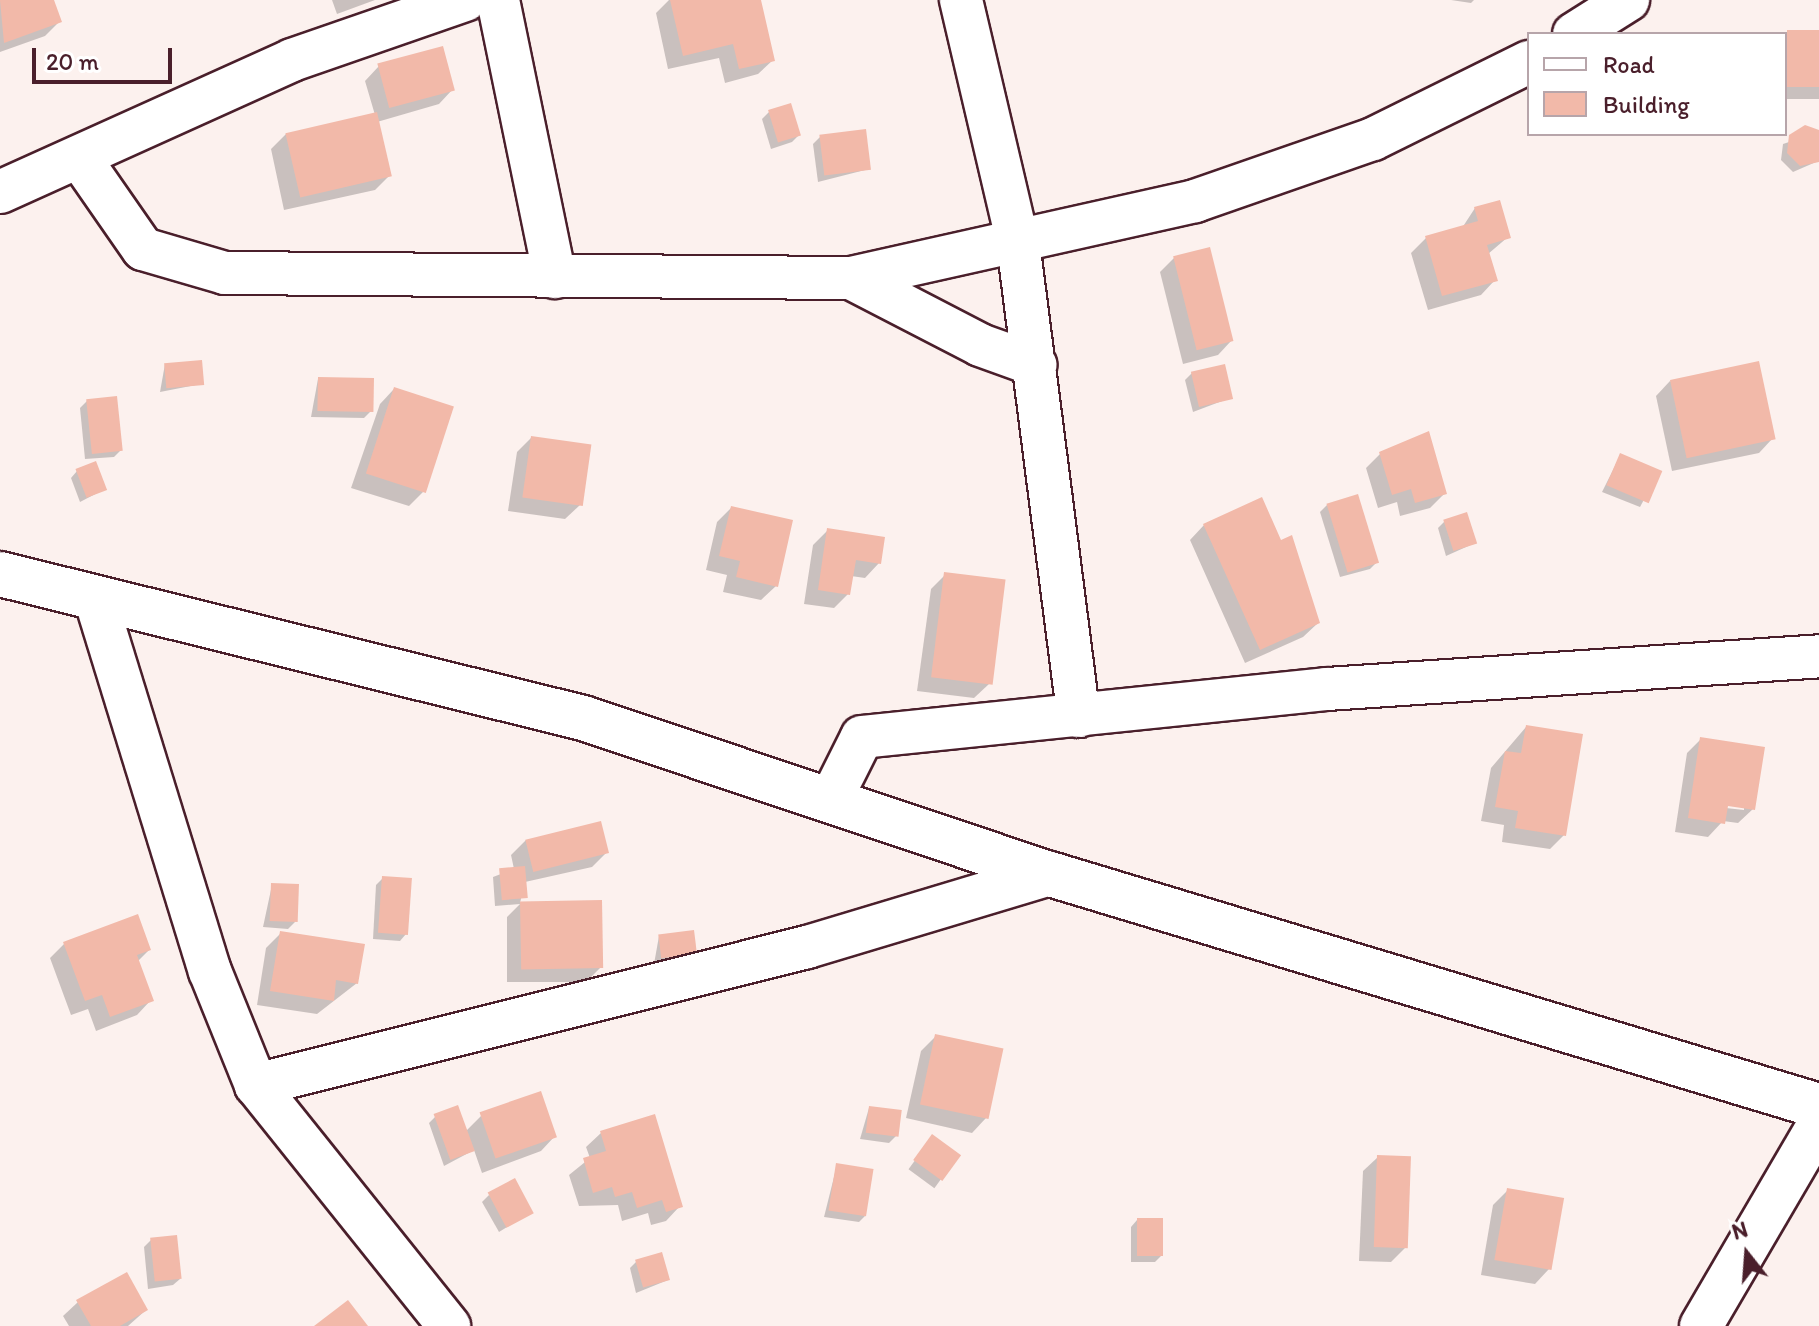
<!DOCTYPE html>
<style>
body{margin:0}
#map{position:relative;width:1819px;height:1326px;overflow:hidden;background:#fcf1ee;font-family:Itim,sans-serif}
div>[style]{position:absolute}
.shadow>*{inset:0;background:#0003;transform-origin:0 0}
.building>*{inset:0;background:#f2b9a9;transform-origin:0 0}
.roads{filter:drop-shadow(2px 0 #4a1f2b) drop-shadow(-2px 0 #4a1f2b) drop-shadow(0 2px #4a1f2b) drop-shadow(0 -2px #4a1f2b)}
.street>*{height:42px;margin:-21px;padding:0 21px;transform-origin:21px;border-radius:21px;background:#fff}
.secondary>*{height:44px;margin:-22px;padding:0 22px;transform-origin:22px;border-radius:22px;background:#fff}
span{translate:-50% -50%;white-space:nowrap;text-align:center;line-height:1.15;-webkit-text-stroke:8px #fff;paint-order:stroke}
.legend{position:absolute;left:1527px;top:32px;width:260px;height:104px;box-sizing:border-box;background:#fff;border:2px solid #b7a5aa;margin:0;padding:10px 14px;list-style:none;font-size:24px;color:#4a1f2b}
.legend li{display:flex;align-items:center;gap:16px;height:40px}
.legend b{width:40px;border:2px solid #b7a5aa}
.north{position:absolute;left:1707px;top:1214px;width:80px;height:80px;-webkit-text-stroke:6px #fff;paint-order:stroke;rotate:343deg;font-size:22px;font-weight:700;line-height:32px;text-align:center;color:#4a1f2b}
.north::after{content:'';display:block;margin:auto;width:28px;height:36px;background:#4a1f2b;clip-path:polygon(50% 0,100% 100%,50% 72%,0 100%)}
.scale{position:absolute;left:32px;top:48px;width:140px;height:36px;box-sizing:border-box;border:4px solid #4a1f2b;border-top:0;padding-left:10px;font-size:24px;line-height:28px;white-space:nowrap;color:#4a1f2b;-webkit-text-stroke:6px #fff;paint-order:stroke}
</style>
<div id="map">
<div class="shadow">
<i style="clip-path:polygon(0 0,52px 0,60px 21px,45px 36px,0 52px)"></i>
<i style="clip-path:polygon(332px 0,375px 0,337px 14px)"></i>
<i style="clip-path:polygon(669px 0,759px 0,773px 60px,758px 74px,725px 83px,719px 58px,668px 69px,656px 13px)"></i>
<i style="clip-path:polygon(1451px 0,1474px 0,1471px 3px)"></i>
<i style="left:1819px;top:32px;width:67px;height:34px;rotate:90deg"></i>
<i style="clip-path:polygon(379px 66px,453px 89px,439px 104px,377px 122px,389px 176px,375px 190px,284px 210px,271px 149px,286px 134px,375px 115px,365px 81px)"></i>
<i style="clip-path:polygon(769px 112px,799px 135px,792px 142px,771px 149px,762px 119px)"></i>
<i style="clip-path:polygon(1819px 132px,1816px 162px,1793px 172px,1781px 160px,1783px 144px)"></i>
<i style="clip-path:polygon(820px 137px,869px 169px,818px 182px,813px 144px)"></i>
<i style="clip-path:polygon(1475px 208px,1508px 237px,1488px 254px,1495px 280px,1481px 295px,1428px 310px,1411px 253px,1426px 238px,1462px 228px)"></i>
<i style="clip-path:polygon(1174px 258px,1232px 340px,1218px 355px,1183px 364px,1160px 272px)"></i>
<i style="clip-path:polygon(165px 364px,201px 384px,160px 392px)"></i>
<i style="clip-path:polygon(1192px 373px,1230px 398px,1193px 412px,1185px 380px)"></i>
<i style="clip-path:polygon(318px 379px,371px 411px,364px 418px,311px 417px)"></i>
<i style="clip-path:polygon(1670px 381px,1773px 438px,1759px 453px,1672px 471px,1656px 396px)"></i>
<i style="clip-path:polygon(394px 389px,423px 492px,409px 506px,351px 488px,380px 404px)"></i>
<i style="clip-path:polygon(87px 401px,121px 450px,114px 457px,85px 459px,80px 408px)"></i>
<i style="clip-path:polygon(531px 438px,580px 505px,565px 519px,508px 511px,517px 452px)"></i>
<i style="clip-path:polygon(1381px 453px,1445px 493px,1430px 508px,1400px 516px,1397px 502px,1378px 508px,1366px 468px)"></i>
<i style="clip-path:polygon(1620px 456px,1659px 472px,1640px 507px,1602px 492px)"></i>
<i style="clip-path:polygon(77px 471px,105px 489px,80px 502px,71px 478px)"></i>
<i style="clip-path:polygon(1327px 505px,1377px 562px,1370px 569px,1340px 577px,1320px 512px)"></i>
<i style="clip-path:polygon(731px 508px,776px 586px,761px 600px,723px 592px,727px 575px,706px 570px,717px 522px)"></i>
<i style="clip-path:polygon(1445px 521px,1475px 543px,1446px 556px,1438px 528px)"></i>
<i style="clip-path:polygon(1204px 525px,1280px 543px,1291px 538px,1318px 623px,1303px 637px,1245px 663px,1190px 540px)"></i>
<i style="clip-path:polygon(828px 530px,879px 563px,865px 578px,851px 576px,848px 594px,834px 608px,804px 604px,813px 545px)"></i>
<i style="clip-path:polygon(945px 575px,989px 684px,974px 698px,917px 691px,931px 589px)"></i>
<i style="clip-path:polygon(1526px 727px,1564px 835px,1550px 849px,1502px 842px,1504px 825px,1481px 821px,1491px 768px)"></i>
<i style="clip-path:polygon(evenodd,1701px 739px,1753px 809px,1738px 823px,1723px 821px,1708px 837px,1675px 832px,1687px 753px,1701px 739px,1718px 803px,1744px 806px,1744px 810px,1717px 807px,1718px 803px)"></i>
<i style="clip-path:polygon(526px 840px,607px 852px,592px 867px,525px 882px,520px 903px,600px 902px,601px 967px,586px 982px,507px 982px,507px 917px,520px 904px,495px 906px,493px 877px,514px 869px,511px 855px)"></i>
<i style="clip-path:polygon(383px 878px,406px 934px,400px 941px,373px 939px,376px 885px)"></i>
<i style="clip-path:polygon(272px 885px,295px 922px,288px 929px,263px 927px)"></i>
<i style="clip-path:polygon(280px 934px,357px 983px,317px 1014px,257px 1005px,266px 948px)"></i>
<i style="clip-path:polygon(659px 936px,694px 953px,654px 964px)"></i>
<i style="clip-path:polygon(64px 944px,149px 950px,137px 962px,151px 1000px,137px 1015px,96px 1031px,88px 1009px,71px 1015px,50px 958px)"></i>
<i style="clip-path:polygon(935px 1037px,986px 1118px,972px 1133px,906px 1118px,921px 1051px)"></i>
<i style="clip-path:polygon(869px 1108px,896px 1136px,889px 1143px,860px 1139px)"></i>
<i style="clip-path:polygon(481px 1116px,555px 1136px,541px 1151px,482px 1173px,474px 1150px,444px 1166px,429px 1123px,435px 1117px,466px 1131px)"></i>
<i style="clip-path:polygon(601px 1133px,680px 1206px,666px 1221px,651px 1225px,648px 1213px,622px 1221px,618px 1205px,579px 1206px,569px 1175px,590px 1158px,586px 1147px)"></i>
<i style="left:932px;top:1137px;width:32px;height:40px;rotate:36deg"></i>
<i style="clip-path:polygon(1378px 1157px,1405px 1248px,1391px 1262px,1359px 1261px,1363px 1171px)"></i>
<i style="clip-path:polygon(837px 1165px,866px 1215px,859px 1222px,824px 1217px)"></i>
<i style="clip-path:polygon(1508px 1190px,1549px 1269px,1535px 1284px,1481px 1275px,1493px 1205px)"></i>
<i style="clip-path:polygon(489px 1195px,531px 1212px,499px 1232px,482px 1202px)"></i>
<i style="clip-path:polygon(1137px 1220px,1162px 1255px,1155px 1262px,1131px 1262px,1131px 1227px)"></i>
<i style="clip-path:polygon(151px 1240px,180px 1279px,173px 1285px,148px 1289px,144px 1247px)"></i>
<i style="clip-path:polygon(636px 1262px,668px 1280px,636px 1293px,630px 1268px)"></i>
<i style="clip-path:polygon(78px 1302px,146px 1310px,128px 1326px,69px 1326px,63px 1316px)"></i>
</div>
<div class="building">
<i style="clip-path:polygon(0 0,54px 0,62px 22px,4px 43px)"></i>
<i style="clip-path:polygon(670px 0,761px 0,775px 61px,739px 69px,733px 44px,683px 56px)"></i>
<i style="left:1819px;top:30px;width:57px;height:32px;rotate:90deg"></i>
<i style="left:443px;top:46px;width:46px;height:68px;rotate:75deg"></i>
<i style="left:791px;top:103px;width:34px;height:24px;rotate:73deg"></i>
<i style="left:377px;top:112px;width:66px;height:94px;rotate:77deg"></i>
<i style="clip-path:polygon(1805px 125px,1819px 130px,1819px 162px,1800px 166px,1787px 153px,1789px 135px)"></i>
<i style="left:866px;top:129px;width:41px;height:47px;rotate:83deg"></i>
<i style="clip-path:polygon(1500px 200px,1511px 238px,1487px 245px,1498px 281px,1442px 296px,1425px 236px,1478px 221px,1474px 207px)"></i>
<i style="left:1210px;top:247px;width:97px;height:38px;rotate:76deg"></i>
<i style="left:202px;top:360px;width:25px;height:38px;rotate:85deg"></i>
<i style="left:1759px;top:361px;width:80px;height:91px;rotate:78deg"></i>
<i style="left:1225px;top:364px;width:36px;height:35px;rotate:77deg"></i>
<i style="left:318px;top:377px;width:56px;height:34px;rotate:1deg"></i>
<i style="left:394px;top:387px;width:63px;height:91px;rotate:18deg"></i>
<i style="left:117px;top:396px;width:55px;height:31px;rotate:84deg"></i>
<i style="clip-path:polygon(1429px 431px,1447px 494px,1415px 503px,1411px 489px,1392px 495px,1379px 452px)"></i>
<i style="left:531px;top:436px;width:61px;height:62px;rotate:8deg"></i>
<i style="left:1620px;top:453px;width:46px;height:35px;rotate:23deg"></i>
<i style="left:96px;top:461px;width:31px;height:22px;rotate:69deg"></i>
<i style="left:1358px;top:494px;width:72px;height:33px;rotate:73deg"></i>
<i style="clip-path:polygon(1262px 497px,1281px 540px,1292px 535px,1320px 623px,1260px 650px,1203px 524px)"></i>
<i style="clip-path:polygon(731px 506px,793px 520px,778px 587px,736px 577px,740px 561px,719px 556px)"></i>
<i style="left:1467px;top:512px;width:33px;height:25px;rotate:72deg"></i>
<i style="clip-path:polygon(827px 528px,885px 537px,881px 564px,856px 560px,850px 595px,818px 590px)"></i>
<i style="left:944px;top:572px;width:62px;height:106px;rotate:7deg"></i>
<i style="clip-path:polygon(1526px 725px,1583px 734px,1566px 836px,1515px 828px,1518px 811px,1495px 807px,1505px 751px,1521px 753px)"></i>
<i style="clip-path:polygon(1700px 737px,1765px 747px,1755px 810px,1728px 806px,1725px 824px,1688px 818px)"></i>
<i style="left:601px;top:821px;width:33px;height:78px;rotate:76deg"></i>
<i style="left:525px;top:866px;width:32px;height:26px;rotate:85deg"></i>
<i style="left:382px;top:876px;width:30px;height:57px;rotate:4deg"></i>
<i style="left:271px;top:883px;width:28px;height:38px;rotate:2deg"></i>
<i style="left:602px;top:900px;width:68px;height:82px;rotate:89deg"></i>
<i style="clip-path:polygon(138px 914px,151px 950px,137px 955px,154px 1001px,110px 1017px,102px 995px,85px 1001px,63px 942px)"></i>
<i style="left:694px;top:930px;width:24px;height:36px;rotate:83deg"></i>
<i style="clip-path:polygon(280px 931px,365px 944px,358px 984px,336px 980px,334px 1001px,270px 991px)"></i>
<i style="left:935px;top:1034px;width:70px;height:72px;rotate:12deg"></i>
<i style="left:541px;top:1091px;width:49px;height:65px;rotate:71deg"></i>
<i style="left:458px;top:1105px;width:49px;height:26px;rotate:70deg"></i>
<i style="left:869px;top:1106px;width:33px;height:27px;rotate:7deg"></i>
<i style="clip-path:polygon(655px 1114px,683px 1207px,666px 1212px,662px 1200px,637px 1208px,632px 1192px,615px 1197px,612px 1187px,593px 1193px,583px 1158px,606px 1151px,600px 1131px)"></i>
<i style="left:932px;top:1134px;width:36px;height:32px;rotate:36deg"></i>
<i style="left:1377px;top:1155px;width:34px;height:92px;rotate:2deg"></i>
<i style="left:836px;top:1163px;width:38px;height:48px;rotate:9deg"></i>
<i style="left:515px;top:1178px;width:40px;height:31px;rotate:62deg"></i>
<i style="left:1507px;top:1188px;width:58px;height:73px;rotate:10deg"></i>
<i style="left:1137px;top:1218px;width:26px;height:38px"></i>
<i style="left:177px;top:1235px;width:44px;height:27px;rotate:84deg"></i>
<i style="left:662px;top:1252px;width:29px;height:28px;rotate:74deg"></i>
<i style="clip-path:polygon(127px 1272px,148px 1310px,120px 1326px,91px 1326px,76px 1300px)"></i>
<i style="clip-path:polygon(348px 1300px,368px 1326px,314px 1326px)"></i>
</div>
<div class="roads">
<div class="street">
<i style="left:498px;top:0;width:283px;rotate:78.4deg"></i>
<i style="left:961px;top:0;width:250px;rotate:76.8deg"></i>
<i style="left:1018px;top:243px;width:477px;rotate:82.7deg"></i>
<i style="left:1574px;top:34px;width:64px;rotate:-32.2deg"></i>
<i style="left:79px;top:157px;width:112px;rotate:55.2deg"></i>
<i style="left:143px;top:249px;width:85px;rotate:16.3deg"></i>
<i style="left:225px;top:273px;width:626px;rotate:0.46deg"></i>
<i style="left:851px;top:278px;width:353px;rotate:-12.6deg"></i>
<i style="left:1195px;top:201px;width:188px;rotate:-19.2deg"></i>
<i style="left:1373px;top:139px;width:174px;rotate:-26.3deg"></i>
<i style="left:0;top:192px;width:320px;rotate:-24.3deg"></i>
<i style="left:292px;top:60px;width:183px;rotate:-19.1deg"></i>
<i style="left:851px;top:278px;width:145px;rotate:27.4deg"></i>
<i style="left:980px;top:345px;width:59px;rotate:19.7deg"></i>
<i style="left:96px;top:601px;width:387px;rotate:72.9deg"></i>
<i style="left:210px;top:971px;width:123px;rotate:68deg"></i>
<i style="left:256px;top:1085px;width:309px;rotate:51.3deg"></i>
<i style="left:831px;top:799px;width:69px;rotate:-63.4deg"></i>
<i style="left:862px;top:737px;width:467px;rotate:-5.9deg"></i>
<i style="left:1327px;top:689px;width:493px;rotate:-3.8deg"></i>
<i style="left:256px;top:1085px;width:568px;rotate:-14.06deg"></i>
<i style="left:807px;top:947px;width:254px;rotate:-16.7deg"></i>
<i style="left:1701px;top:1326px;width:234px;rotate:-59.7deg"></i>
</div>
<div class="secondary">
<i style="left:0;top:574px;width:601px;rotate:13.87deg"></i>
<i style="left:583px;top:718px;width:492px;rotate:18.5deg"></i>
<i style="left:1050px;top:874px;width:803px;rotate:16.79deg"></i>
</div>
</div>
<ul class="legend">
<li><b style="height:10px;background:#fff"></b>Road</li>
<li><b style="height:22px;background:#f2b9a9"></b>Building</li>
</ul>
<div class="north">N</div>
<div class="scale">20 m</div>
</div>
